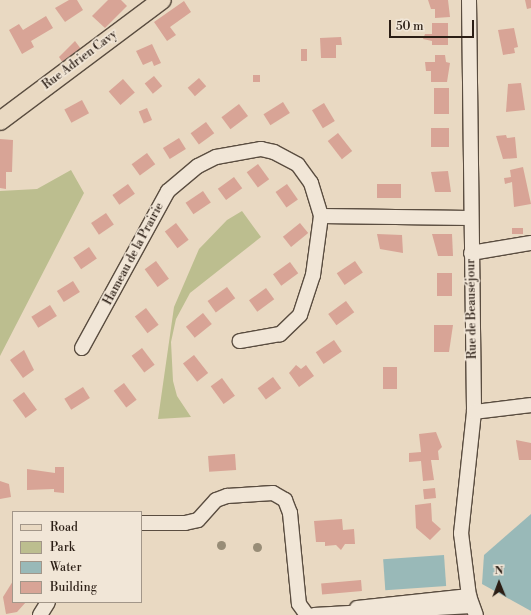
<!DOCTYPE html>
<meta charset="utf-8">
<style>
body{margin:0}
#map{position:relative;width:531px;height:615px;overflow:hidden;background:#e9d9c2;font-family:"Libre Bodoni",serif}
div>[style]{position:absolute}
.green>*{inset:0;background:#bcbe8f}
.water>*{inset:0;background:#99b9b8;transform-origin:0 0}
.building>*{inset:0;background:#d8a496;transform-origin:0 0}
.roads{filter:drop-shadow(1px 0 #5a4d40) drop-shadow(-1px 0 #5a4d40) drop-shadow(0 1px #5a4d40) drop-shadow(0 -1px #5a4d40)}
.minor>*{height:14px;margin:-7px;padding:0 7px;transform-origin:7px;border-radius:7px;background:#f1e6d7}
.major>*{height:18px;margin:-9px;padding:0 9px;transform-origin:9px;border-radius:9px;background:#e9d9c2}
.trees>*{width:9px;height:9px;margin:-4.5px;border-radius:50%;background:#988d77}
span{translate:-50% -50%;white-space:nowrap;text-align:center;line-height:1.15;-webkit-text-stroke:3px #f1e6d7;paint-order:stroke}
.street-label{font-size:12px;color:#2b1e15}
.legend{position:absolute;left:12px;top:511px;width:130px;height:92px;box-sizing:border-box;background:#f1e6d7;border:1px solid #a29689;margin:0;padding:5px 7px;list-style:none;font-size:12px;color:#2b1e15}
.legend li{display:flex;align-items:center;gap:8px;height:20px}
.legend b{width:20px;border:1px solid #a29689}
.north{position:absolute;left:479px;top:563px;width:40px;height:40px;-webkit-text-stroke:3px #f1e6d7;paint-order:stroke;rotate:359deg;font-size:11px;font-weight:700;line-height:16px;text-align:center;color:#2b1e15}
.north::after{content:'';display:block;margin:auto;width:14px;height:18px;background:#2b1e15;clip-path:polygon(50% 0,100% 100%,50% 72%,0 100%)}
.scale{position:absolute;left:389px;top:20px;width:85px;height:18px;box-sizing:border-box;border:2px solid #2b1e15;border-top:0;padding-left:5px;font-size:12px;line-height:14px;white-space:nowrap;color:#2b1e15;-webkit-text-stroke:3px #f1e6d7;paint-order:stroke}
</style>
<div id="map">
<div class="green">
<i style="clip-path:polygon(71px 170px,84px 193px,0 356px,0 191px,37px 189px)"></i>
<i style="clip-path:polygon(242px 211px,261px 237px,190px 293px,176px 319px,171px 342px,173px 381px,177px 396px,191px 417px,158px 419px,174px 307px,199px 249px,227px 220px)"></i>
</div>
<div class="water">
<i style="clip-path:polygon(531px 514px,531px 611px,482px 584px,484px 555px)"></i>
<i style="left:444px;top:555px;width:31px;height:61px;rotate:86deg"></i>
</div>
<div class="building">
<i style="clip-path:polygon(69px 0,77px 0,83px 10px,65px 22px,55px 8px)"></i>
<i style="clip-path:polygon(108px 0,121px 0,127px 6px,105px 28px,92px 16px)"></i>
<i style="clip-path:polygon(428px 0,448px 0,450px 17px,435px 18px,435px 9px,431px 9px)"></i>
<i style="clip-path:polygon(525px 0,531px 0,531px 8px,527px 9px)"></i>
<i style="clip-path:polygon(184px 1px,191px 12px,170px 27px,176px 35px,167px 41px,154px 22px)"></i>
<i style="clip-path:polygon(46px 16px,53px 28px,31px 41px,34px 47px,22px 54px,9px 30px,19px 24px,23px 30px)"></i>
<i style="clip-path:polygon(432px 23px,448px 23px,448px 45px,432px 45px,432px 41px,423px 39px,425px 34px,432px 34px)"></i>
<i style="clip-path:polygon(514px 28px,518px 47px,514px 48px,515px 53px,503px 55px,498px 30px)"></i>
<i style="clip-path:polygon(341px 37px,342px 45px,336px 45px,336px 58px,321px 58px,320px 38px)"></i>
<i style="clip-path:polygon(75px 41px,81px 49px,63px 63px,59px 57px)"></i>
<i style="clip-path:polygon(152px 44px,161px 63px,154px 66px,152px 61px,143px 65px,136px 51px)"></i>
<i style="left:301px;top:49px;width:6px;height:12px"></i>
<i style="clip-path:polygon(435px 55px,445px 55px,446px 62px,450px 63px,447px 82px,431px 82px,431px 71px,426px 71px,425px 62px,435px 62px)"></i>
<i style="left:253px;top:75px;width:7px;height:7px"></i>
<i style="left:154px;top:76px;width:13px;height:12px;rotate:51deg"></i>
<i style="left:199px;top:78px;width:11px;height:15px;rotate:49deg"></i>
<i style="left:123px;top:79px;width:18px;height:19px;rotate:49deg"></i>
<i style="clip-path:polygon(521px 83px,525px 110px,506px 112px,508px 84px)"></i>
<i style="left:434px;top:88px;width:15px;height:26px"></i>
<i style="left:82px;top:100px;width:15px;height:20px;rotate:62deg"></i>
<i style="left:283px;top:102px;width:13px;height:23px;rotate:58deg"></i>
<i style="left:324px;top:103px;width:21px;height:14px;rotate:59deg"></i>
<i style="left:239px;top:104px;width:15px;height:22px;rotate:53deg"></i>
<i style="left:147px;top:108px;width:13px;height:9px;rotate:67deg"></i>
<i style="left:206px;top:122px;width:14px;height:19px;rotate:54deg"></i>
<i style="left:431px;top:128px;width:18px;height:19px"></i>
<i style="left:338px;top:133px;width:23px;height:13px;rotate:52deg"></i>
<i style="clip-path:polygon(506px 135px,507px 138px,515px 137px,517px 158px,503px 159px,496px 136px)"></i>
<i style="left:179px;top:138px;width:13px;height:19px;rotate:58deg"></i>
<i style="clip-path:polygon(0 139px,13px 140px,12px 172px,6px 172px,6px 189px,0 188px)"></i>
<i style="left:147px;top:153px;width:14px;height:19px;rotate:54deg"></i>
<i style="left:258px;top:164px;width:19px;height:14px;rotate:54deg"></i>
<i style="clip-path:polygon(523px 167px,531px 204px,514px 207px,512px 182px,505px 184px,504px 178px,511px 177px,510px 170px)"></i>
<i style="clip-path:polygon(448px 171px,451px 192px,435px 192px,431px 172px)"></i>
<i style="left:234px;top:177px;width:14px;height:20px;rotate:54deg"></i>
<i style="left:128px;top:184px;width:12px;height:19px;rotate:55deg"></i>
<i style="left:287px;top:184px;width:19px;height:14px;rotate:55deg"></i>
<i style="left:377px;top:184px;width:24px;height:14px"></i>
<i style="left:203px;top:191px;width:14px;height:21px;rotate:56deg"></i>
<i style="left:106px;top:213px;width:14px;height:18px;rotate:56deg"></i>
<i style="left:176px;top:223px;width:21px;height:14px;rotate:53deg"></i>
<i style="left:300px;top:223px;width:13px;height:22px;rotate:51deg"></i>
<i style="left:523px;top:228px;width:6px;height:11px;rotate:90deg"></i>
<i style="clip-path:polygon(377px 234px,402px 235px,403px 253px,380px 249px)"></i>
<i style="clip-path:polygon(432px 234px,452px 234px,453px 256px,438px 256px)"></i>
<i style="left:89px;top:247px;width:14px;height:19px;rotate:56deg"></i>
<i style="left:156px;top:261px;width:22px;height:14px;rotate:54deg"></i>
<i style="left:355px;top:261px;width:14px;height:22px;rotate:56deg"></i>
<i style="left:290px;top:262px;width:14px;height:21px;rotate:54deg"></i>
<i style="left:437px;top:273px;width:15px;height:23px"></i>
<i style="left:73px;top:281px;width:13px;height:19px;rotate:58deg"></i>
<i style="left:227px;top:287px;width:14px;height:24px;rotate:54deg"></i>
<i style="left:266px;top:288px;width:14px;height:21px;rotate:54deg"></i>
<i style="left:346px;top:301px;width:14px;height:22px;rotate:54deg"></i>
<i style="left:50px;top:305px;width:13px;height:22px;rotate:58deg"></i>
<i style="left:146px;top:308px;width:21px;height:14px;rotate:53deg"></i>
<i style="left:203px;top:313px;width:14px;height:22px;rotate:51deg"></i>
<i style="clip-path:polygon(434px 325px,453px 325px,449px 352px,434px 352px)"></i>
<i style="left:334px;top:340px;width:14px;height:22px;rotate:56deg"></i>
<i style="left:142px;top:348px;width:21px;height:13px;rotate:53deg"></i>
<i style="clip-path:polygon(24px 350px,34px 370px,23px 378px,10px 360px)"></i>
<i style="left:194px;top:355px;width:23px;height:14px;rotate:52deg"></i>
<i style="clip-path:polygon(296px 365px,301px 369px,306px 365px,314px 376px,299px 387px,289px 373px)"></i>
<i style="left:383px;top:367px;width:14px;height:22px"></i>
<i style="left:273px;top:377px;width:14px;height:19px;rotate:54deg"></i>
<i style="left:222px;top:378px;width:22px;height:14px;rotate:54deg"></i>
<i style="left:124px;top:383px;width:21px;height:13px;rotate:53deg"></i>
<i style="left:83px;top:387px;width:13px;height:22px;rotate:58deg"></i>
<i style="left:24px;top:392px;width:22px;height:14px;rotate:54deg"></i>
<i style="clip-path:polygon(436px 432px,442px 447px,438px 451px,439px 460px,431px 460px,434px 480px,423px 481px,421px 461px,409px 462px,409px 453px,421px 452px,419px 434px)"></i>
<i style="clip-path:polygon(516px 440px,531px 443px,531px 460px,519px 460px)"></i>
<i style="left:235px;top:454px;width:16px;height:27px;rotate:86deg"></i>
<i style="clip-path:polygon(55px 467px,64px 467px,64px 493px,54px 492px,54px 489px,27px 490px,27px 469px,55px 473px)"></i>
<i style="clip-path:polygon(0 481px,9px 484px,11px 497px,0 499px)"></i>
<i style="left:435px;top:488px;width:10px;height:12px;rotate:84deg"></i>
<i style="clip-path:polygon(431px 503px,432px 521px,441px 529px,430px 540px,416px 528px,415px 505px)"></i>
<i style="clip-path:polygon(342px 519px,343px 530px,354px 529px,355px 544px,345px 544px,341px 550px,336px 545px,325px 546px,325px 542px,316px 542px,314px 521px)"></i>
<i style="left:361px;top:580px;width:11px;height:40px;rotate:85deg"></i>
<i style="clip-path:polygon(13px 581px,13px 602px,26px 602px,17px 612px,6px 614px,3px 597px)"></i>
</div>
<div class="roads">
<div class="minor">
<i style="left:469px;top:0;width:412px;rotate:89.3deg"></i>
<i style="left:474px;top:412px;width:122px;rotate:96.1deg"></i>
<i style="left:461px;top:533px;width:64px;rotate:82.8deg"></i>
<i style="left:469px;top:596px;width:20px;rotate:70deg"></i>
<i style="left:321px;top:216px;width:149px;rotate:0.8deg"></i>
<i style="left:471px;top:253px;width:61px;rotate:-9.5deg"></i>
<i style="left:82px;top:348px;width:179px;rotate:-61.3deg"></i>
<i style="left:168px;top:191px;width:39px;rotate:-40deg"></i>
<i style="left:198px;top:166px;width:20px;rotate:-27deg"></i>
<i style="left:216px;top:157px;width:46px;rotate:-10.1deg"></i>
<i style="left:261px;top:149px;width:13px;rotate:13deg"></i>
<i style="left:274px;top:152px;width:27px;rotate:28deg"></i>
<i style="left:298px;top:165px;width:22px;rotate:54deg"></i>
<i style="left:311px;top:183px;width:34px;rotate:73deg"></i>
<i style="left:321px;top:216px;width:60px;rotate:97.7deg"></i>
<i style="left:313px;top:275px;width:42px;rotate:108deg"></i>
<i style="left:300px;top:315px;width:28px;rotate:136deg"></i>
<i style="left:280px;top:334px;width:41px;rotate:170.1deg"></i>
<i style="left:474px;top:412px;width:57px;rotate:-7deg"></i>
<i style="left:141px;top:523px;width:44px"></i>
<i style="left:185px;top:523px;width:13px;rotate:-13deg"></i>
<i style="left:198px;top:520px;width:27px;rotate:-48deg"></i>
<i style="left:216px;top:500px;width:12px;rotate:-20deg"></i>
<i style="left:227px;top:496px;width:46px;rotate:-3.7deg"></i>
<i style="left:273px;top:493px;width:14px;rotate:30deg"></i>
<i style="left:285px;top:500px;width:14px;rotate:69deg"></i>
<i style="left:290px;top:513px;width:91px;rotate:84.4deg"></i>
<i style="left:299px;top:604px;width:14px;rotate:54deg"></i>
<i style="left:357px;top:608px;width:113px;rotate:-6.1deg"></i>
<i style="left:40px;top:615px;width:15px;rotate:-58deg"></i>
<i style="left:314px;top:615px;width:158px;rotate:-3.3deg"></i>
</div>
<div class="major">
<i style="left:0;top:121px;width:202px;rotate:-36.8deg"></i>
</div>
</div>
<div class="trees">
<i style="left:221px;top:545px"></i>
<i style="left:257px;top:547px"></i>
</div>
<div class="street-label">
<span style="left:80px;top:60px;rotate:-37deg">Rue Adrien Cavy</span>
<span style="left:134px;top:254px;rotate:-62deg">Hameau de la Prairie</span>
<span style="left:472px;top:309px;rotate:-91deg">Rue de Beauséjour</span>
</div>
<ul class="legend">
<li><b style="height:5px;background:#e9d9c2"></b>Road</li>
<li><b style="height:11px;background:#bcbe8f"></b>Park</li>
<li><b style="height:11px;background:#99b9b8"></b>Water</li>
<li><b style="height:11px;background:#d8a496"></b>Building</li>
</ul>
<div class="north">N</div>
<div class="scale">50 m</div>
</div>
